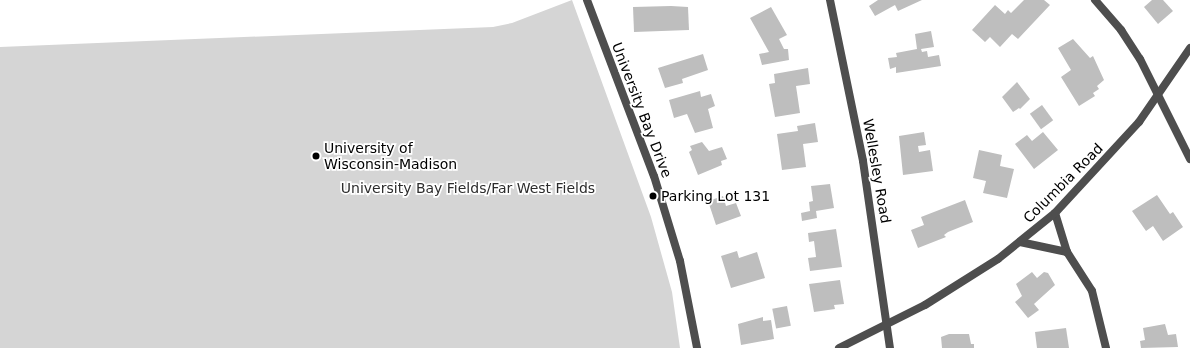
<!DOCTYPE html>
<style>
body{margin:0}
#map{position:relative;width:1190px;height:348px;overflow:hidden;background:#fff;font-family:"DejaVu Sans",sans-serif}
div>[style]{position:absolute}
.green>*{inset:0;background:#d5d5d5}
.building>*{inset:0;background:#bebebe;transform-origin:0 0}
.minor>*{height:8px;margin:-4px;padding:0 4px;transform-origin:4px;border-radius:4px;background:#4e4e4e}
.tertiary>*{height:8px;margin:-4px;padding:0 4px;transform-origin:4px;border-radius:4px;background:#4e4e4e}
.dots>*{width:11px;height:11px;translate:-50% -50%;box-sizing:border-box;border:2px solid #fff;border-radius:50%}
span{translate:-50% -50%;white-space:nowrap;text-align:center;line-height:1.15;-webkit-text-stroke:3.5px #fff;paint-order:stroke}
.street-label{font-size:14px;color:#000}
.poi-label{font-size:14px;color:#000}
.left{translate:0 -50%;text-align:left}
.park-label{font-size:14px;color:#2c2c2c}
</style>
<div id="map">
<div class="green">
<i style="clip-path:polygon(572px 0,651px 217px,672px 292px,680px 348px,0 348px,0 47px,493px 27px,512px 23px)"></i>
</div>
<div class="building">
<i style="clip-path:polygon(878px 0,922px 0,898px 11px,895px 5px,875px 16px,869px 6px)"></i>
<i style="clip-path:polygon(1024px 0,1044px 0,1050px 5px,1018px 39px,1012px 34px,1000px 47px,990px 37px,985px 42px,972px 30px,995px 5px,1005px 14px,1008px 10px,1011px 13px)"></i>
<i style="clip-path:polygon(1152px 0,1163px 0,1173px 11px,1158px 24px,1144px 7px)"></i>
<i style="clip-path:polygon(671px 6px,688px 7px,689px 30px,634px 32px,633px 7px)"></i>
<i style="clip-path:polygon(771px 7px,787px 35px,779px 39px,784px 49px,788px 49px,789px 60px,762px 65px,759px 54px,769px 52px,750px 18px)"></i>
<i style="clip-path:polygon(931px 31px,934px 47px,921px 49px,922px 52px,927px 51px,928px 57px,939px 55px,941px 66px,896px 73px,896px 67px,890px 69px,888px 58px,897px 57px,896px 53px,917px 49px,915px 34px)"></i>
<i style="clip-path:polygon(1073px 39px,1090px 58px,1093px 56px,1104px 80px,1097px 86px,1099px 89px,1093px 93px,1095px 96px,1079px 106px,1061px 77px,1071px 70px,1058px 48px)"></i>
<i style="clip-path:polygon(703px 54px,708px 70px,682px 79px,683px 83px,665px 88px,658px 68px)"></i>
<i style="clip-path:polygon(808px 68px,810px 84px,796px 86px,800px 113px,775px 117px,769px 84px,775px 83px,774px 74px)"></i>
<i style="clip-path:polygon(1017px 82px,1030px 99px,1020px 109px,1019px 108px,1013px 112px,1002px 97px)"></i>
<i style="clip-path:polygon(700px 91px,701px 97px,711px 94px,715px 106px,708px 109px,713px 128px,695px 133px,687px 114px,674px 118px,669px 100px)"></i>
<i style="left:1042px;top:105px;width:19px;height:15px;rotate:54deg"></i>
<i style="clip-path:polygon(815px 123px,818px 142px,803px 144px,806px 167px,782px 170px,777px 134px,798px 131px,797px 126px)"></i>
<i style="clip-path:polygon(924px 132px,926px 145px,918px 146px,919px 152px,930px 150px,933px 171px,903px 175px,899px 136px)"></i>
<i style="clip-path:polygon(1043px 132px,1058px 150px,1034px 169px,1015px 144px,1027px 135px,1032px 141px)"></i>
<i style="clip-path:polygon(702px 142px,709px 151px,722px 147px,727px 159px,721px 161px,722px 165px,698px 175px,689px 152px,692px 150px,690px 146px)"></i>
<i style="clip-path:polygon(979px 150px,1002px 155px,1000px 166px,1014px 169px,1007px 198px,983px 193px,986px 181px,973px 178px)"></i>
<i style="clip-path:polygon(830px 184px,834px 208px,816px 211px,817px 218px,802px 221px,801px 213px,810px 211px,809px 202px,813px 201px,811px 186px)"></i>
<i style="clip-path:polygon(1157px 195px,1170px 214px,1173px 212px,1183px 227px,1163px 241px,1153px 226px,1146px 231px,1132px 211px)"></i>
<i style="clip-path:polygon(723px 196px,726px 206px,736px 203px,741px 216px,716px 225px,708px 201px)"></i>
<i style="clip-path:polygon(965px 200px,973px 222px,948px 232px,944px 235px,946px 237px,918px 248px,911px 230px,924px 225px,921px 217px)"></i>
<i style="clip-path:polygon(836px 229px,842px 267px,810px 271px,808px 258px,816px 257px,814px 241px,809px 242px,808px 233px)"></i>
<i style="clip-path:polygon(737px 251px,739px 258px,757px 252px,765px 278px,731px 288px,721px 256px)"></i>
<i style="clip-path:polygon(1032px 272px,1037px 278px,1044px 272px,1048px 273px,1055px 285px,1034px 304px,1039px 310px,1028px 318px,1015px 302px,1022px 296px,1016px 284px)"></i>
<i style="clip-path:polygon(840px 280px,844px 304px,834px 305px,835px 309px,814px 312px,809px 284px)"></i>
<i style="left:787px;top:306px;width:20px;height:15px;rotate:79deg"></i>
<i style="clip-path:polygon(763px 317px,763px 321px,771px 320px,774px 339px,741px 345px,738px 324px)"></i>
<i style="clip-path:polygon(1165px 324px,1168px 335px,1176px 334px,1178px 347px,1141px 348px,1140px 341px,1145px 340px,1143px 328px)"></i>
<i style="clip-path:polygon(1066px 328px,1069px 348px,1037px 348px,1035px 332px)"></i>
<i style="clip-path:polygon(949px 334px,969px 334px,971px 344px,974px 344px,974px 348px,942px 348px,941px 337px)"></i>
</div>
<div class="minor">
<i style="left:830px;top:0;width:164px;rotate:78.4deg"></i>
<i style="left:863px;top:161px;width:189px;rotate:81.8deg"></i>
<i style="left:1095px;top:0;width:40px;rotate:49deg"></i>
<i style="left:1121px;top:30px;width:35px;rotate:57deg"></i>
<i style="left:1140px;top:59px;width:112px;rotate:63.4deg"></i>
<i style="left:1055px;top:213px;width:41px;rotate:72.9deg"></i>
<i style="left:1020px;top:242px;width:48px;rotate:12deg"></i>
<i style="left:1067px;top:252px;width:46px;rotate:57.3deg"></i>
<i style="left:1092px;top:291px;width:59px;rotate:76.2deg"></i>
<i style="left:839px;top:348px;width:96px;rotate:-26.6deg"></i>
<i style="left:925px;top:305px;width:86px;rotate:-32.2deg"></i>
<i style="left:998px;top:259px;width:73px;rotate:-38.9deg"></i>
<i style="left:1055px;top:213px;width:124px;rotate:-47.3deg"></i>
<i style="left:1139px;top:122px;width:90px;rotate:-55.4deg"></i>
</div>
<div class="tertiary">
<i style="left:587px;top:0;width:188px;rotate:69.2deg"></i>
<i style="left:654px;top:176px;width:89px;rotate:73deg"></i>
<i style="left:680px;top:261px;width:89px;rotate:78.9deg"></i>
</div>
<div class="dots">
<i style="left:316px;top:156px;background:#000"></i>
<i style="left:653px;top:196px;background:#000"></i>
</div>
<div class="street-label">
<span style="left:642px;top:110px;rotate:69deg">University Bay Drive</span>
<span style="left:877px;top:171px;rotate:80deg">Wellesley Road</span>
<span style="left:1063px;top:183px;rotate:-45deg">Columbia Road</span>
</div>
<div class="poi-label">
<span class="left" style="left:324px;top:156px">University of<br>Wisconsin-Madison</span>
<span class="left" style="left:661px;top:196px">Parking Lot 131</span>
</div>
<div class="park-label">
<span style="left:468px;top:188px">University Bay Fields/Far West Fields</span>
</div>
</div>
